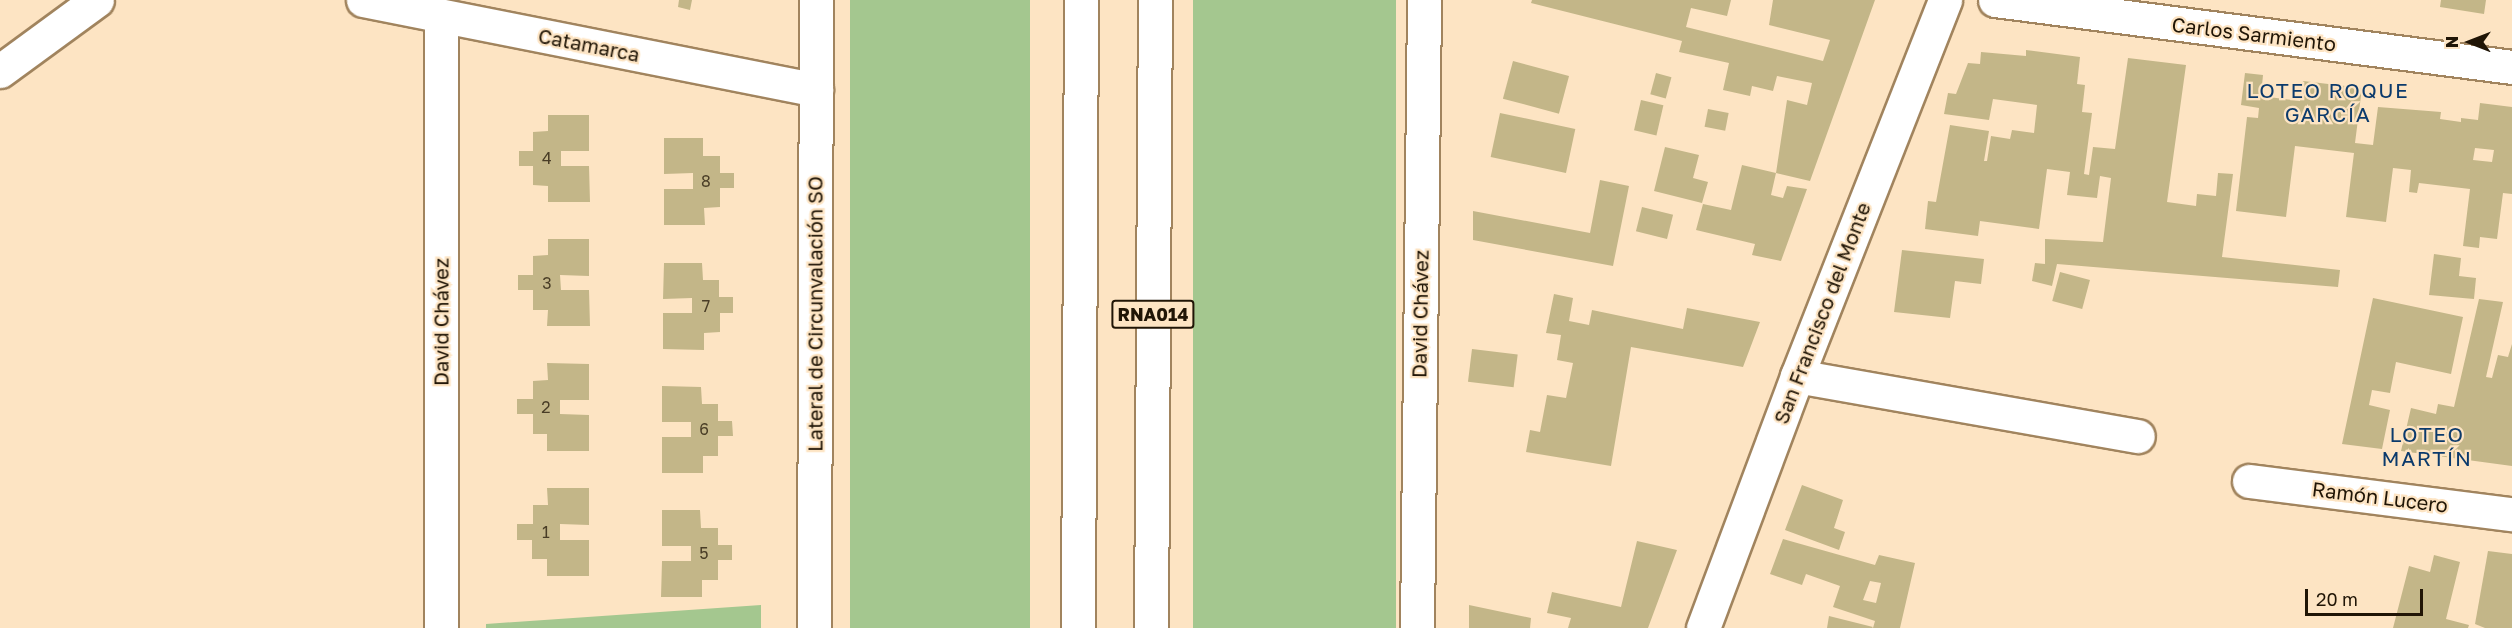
<!DOCTYPE html>
<meta charset="utf-8">
<style>
body{margin:0}
#map{position:relative;width:2512px;height:628px;overflow:hidden;background:#fde4c3;font-family:"Golos Text",sans-serif}
div>[style]{position:absolute}
.green>*{inset:0;background:#a4c78f;transform-origin:0 0}
.building>*{inset:0;background:#c3b688;transform-origin:0 0}
.roads{filter:drop-shadow(2px 0 #a1845e) drop-shadow(-2px 0 #a1845e) drop-shadow(0 2px #a1845e) drop-shadow(0 -2px #a1845e)}
.minor>*{height:33px;margin:-16.5px;padding:0 16.5px;transform-origin:16.5px;border-radius:16.5px;background:#fff}
.tertiary>*{height:33px;margin:-16.5px;padding:0 16.5px;transform-origin:16.5px;border-radius:16.5px;background:#fff}
.motorway>*{height:33px;margin:-16.5px;padding:0 16.5px;transform-origin:16.5px;border-radius:16.5px;background:#fff}
span{translate:-50% -50%;white-space:nowrap;text-align:center;line-height:1.15;-webkit-text-stroke:4.5px #fde4c3;paint-order:stroke}
.number-label{font-size:16px;color:#493d26}
.number-label span{-webkit-text-stroke-width:0}
.shield-label span{padding:2px 4px;background:#fde4c3;border:2px solid;border-radius:4px;-webkit-text-stroke-width:0}
.shield-label{font-size:18px;color:#201506;font-weight:700}
.street-label{font-size:20px;color:#201506}
.neighbourhood-label{font-size:21px;color:#0b3a6c;letter-spacing:1.5px}
.north{position:absolute;left:2440px;top:12px;width:60px;height:60px;-webkit-text-stroke:4px #fde4c3;paint-order:stroke;rotate:270deg;font-size:16px;font-weight:700;line-height:24px;text-align:center;color:#201506}
.north::after{content:'';display:block;margin:auto;width:21px;height:27px;background:#201506;clip-path:polygon(50% 0,100% 100%,50% 72%,0 100%)}
.scale{position:absolute;left:2305px;top:589px;width:118px;height:27px;box-sizing:border-box;border:3px solid #201506;border-top:0;padding-left:8px;font-size:18px;line-height:21px;white-space:nowrap;color:#201506;-webkit-text-stroke:4px #fde4c3;paint-order:stroke}
</style>
<div id="map">
<div class="green">
<i style="left:850px;top:0;width:180px;height:628px"></i>
<i style="left:1193px;top:0;width:203px;height:628px"></i>
<i style="clip-path:polygon(761px 605px,761px 628px,486px 628px,486px 624px)"></i>
</div>
<div class="building">
<i style="clip-path:polygon(679px 0,692px 0,690px 10px,678px 7px)"></i>
<i style="clip-path:polygon(1532px 0,1731px 0,1727px 16px,1691px 8px,1686px 27px,1823px 61px,1830px 40px,1769px 25px,1773px 0,1875px 0,1810px 181px,1776px 173px,1787px 100px,1807px 105px,1812px 83px,1777px 76px,1773px 91px,1752px 86px,1750px 96px,1723px 90px,1729px 63px,1679px 52px,1682px 41px,1531px 3px)"></i>
<i style="clip-path:polygon(2441px 0,2486px 0,2484px 14px,2440px 7px)"></i>
<i style="clip-path:polygon(2026px 50px,2080px 57px,2077px 84px,2085px 85px,2082px 112px,2092px 113px,2084px 174px,2089px 175px,2093px 147px,2115px 149px,2128px 58px,2186px 65px,2167px 202px,2196px 206px,2197px 194px,2216px 196px,2218px 173px,2233px 174px,2222px 257px,2340px 270px,2338px 287px,2057px 264px,2052px 286px,2032px 281px,2035px 263px,2045px 264px,2045px 239px,2103px 242px,2111px 178px,2100px 176px,2097px 198px,2067px 195px,2070px 172px,2047px 169px,2039px 229px,1980px 221px,1978px 236px,1925px 229px,1928px 201px,1936px 202px,1950px 125px,1989px 131px,1984px 161px,1987px 161px,1991px 136px,2010px 139px,2012px 130px,2034px 133px,2037px 105px,1993px 99px,1989px 120px,1944px 114px,1948px 93px,1956px 94px,1968px 63px,1980px 64px,1981px 52px,2026px 56px)"></i>
<i style="left:1513px;top:61px;width:58px;height:39px;rotate:15deg"></i>
<i style="left:1656px;top:73px;width:16px;height:22px;rotate:15deg"></i>
<i style="clip-path:polygon(evenodd,2245px 73px,2263px 75px,2261px 96px,2300px 101px,2303px 81px,2362px 88px,2355px 143px,2373px 145px,2378px 107px,2441px 112px,2440px 119px,2461px 122px,2461px 118px,2478px 120px,2480px 103px,2512px 107px,2512px 194px,2503px 193px,2497px 239px,2480px 237px,2479px 248px,2463px 246px,2470px 189px,2419px 183px,2417px 193px,2409px 192px,2411px 170px,2393px 168px,2386px 222px,2346px 217px,2354px 153px,2295px 146px,2286px 217px,2236px 211px,2247px 117px,2258px 118px,2259px 108px,2241px 105px,2245px 73px,2475px 148px,2494px 150px,2492px 162px,2473px 160px,2475px 148px)"></i>
<i style="left:1641px;top:100px;width:23px;height:31px;rotate:13deg"></i>
<i style="left:1708px;top:109px;width:21px;height:18px;rotate:11deg"></i>
<i style="left:1500px;top:113px;width:77px;height:45px;rotate:12deg"></i>
<i style="clip-path:polygon(548px 115px,589px 115px,589px 151px,561px 151px,561px 166px,589px 166px,590px 202px,548px 202px,548px 186px,533px 185px,533px 166px,519px 166px,519px 151px,533px 151px,533px 132px,548px 131px)"></i>
<i style="clip-path:polygon(664px 138px,703px 138px,703px 156px,720px 156px,720px 173px,734px 173px,734px 188px,720px 188px,720px 207px,704px 208px,705px 225px,664px 225px,664px 189px,693px 189px,693px 173px,664px 174px)"></i>
<i style="clip-path:polygon(1665px 147px,1699px 155px,1693px 178px,1708px 182px,1702px 203px,1654px 191px)"></i>
<i style="clip-path:polygon(1742px 165px,1776px 173px,1771px 195px,1783px 198px,1787px 186px,1807px 189px,1781px 261px,1752px 255px,1755px 244px,1696px 230px,1703px 204px,1731px 210px)"></i>
<i style="clip-path:polygon(1600px 180px,1629px 186px,1613px 266px,1473px 240px,1473px 211px,1590px 233px)"></i>
<i style="left:1642px;top:207px;width:32px;height:25px;rotate:14deg"></i>
<i style="clip-path:polygon(548px 239px,589px 239px,589px 276px,560px 275px,561px 290px,589px 290px,590px 326px,547px 326px,548px 310px,533px 310px,533px 290px,518px 290px,518px 275px,533px 275px,533px 256px,548px 255px)"></i>
<i style="clip-path:polygon(1902px 250px,1984px 259px,1981px 284px,1955px 281px,1950px 318px,1894px 312px)"></i>
<i style="clip-path:polygon(2434px 254px,2461px 258px,2459px 276px,2476px 278px,2474px 299px,2429px 295px)"></i>
<i style="clip-path:polygon(664px 263px,702px 263px,703px 280px,719px 280px,719px 297px,733px 297px,733px 313px,720px 313px,720px 332px,704px 333px,704px 350px,663px 349px,663px 313px,692px 313px,692px 298px,663px 299px)"></i>
<i style="left:2060px;top:272px;width:31px;height:30px;rotate:15deg"></i>
<i style="clip-path:polygon(1554px 294px,1573px 298px,1569px 321px,1589px 325px,1592px 310px,1683px 329px,1687px 308px,1760px 322px,1743px 367px,1631px 347px,1611px 466px,1526px 452px,1530px 430px,1540px 432px,1547px 395px,1566px 398px,1573px 363px,1557px 360px,1561px 335px,1546px 333px)"></i>
<i style="clip-path:polygon(2373px 298px,2463px 317px,2451px 374px,2396px 362px,2390px 393px,2372px 390px,2369px 405px,2390px 410px,2382px 449px,2342px 444px)"></i>
<i style="clip-path:polygon(2479px 299px,2503px 302px,2486px 377px,2492px 378px,2498px 355px,2508px 357px,2512px 344px,2512px 466px,2401px 451px,2411px 408px,2436px 414px,2438px 404px,2454px 407px)"></i>
<i style="left:1472px;top:349px;width:46px;height:33px;rotate:7deg"></i>
<i style="clip-path:polygon(547px 363px,589px 364px,589px 400px,560px 400px,560px 414px,589px 415px,589px 451px,547px 451px,547px 434px,533px 434px,533px 414px,517px 414px,517px 399px,533px 399px,533px 381px,548px 380px)"></i>
<i style="clip-path:polygon(662px 386px,701px 387px,702px 404px,718px 404px,718px 421px,732px 421px,733px 436px,718px 436px,718px 456px,703px 456px,703px 473px,662px 473px,662px 437px,691px 437px,691px 422px,662px 422px)"></i>
<i style="clip-path:polygon(1802px 485px,1843px 500px,1834px 528px,1845px 532px,1839px 550px,1785px 530px)"></i>
<i style="clip-path:polygon(547px 488px,589px 488px,589px 525px,560px 524px,560px 540px,589px 540px,589px 576px,547px 576px,547px 559px,532px 559px,532px 540px,517px 540px,517px 524px,533px 524px,533px 505px,548px 505px)"></i>
<i style="clip-path:polygon(662px 510px,700px 510px,701px 528px,718px 528px,718px 545px,732px 545px,732px 560px,718px 560px,718px 580px,702px 580px,702px 597px,661px 597px,662px 561px,691px 561px,691px 546px,662px 546px)"></i>
<i style="clip-path:polygon(evenodd,1783px 539px,1875px 565px,1879px 555px,1915px 563px,1900px 628px,1873px 628px,1875px 621px,1833px 607px,1840px 586px,1806px 574px,1802px 585px,1770px 574px,1783px 539px,1870px 581px,1881px 583px,1876px 603px,1863px 600px,1870px 581px)"></i>
<i style="clip-path:polygon(1637px 541px,1677px 550px,1648px 628px,1568px 628px,1571px 618px,1547px 613px,1552px 592px,1621px 607px)"></i>
<i style="clip-path:polygon(2488px 551px,2512px 554px,2512px 628px,2485px 628px,2475px 624px)"></i>
<i style="clip-path:polygon(2434px 555px,2460px 562px,2446px 619px,2469px 625px,2468px 628px,2393px 628px,2409px 566px,2430px 572px)"></i>
<i style="clip-path:polygon(1469px 605px,1531px 618px,1530px 628px,1469px 628px)"></i>
<i style="clip-path:polygon(1829px 616px,1873px 627px,1872px 628px,1827px 628px)"></i>
</div>
<div class="roads">
<div class="minor">
<i style="left:363px;top:0;width:462px;rotate:11.2deg"></i>
<i style="left:1995px;top:0;width:521px;rotate:7.38deg"></i>
<i style="left:0;top:71px;width:120px;rotate:-36.2deg"></i>
<i style="left:1797px;top:376px;width:346px;rotate:10deg"></i>
<i style="left:2249px;top:481px;width:265px;rotate:7.2deg"></i>
<i style="left:441px;top:628px;width:612px;rotate:-90deg"></i>
<i style="left:1703px;top:628px;width:269px;rotate:-69.5deg"></i>
<i style="left:1797px;top:376px;width:404px;rotate:-68.5deg"></i>
</div>
<div class="tertiary">
<i style="left:814px;top:628px;width:628px;rotate:-89.82deg"></i>
<i style="left:1417px;top:628px;width:628px;rotate:-89.36deg"></i>
</div>
<div class="motorway">
<i style="left:1078px;top:628px;width:628px;rotate:-89.73deg"></i>
<i style="left:1151px;top:628px;width:628px;rotate:-89.64deg"></i>
</div>
</div>
<div class="number-label">
<span style="left:547px;top:158px">4</span>
<span style="left:706px;top:181px">8</span>
<span style="left:547px;top:283px">3</span>
<span style="left:706px;top:306px">7</span>
<span style="left:546px;top:407px">2</span>
<span style="left:704px;top:429px">6</span>
<span style="left:546px;top:532px">1</span>
<span style="left:704px;top:553px">5</span>
</div>
<div class="shield-label">
<span style="left:1153px;top:314px">RNA014</span>
</div>
<div class="street-label">
<span style="left:2254px;top:34px;rotate:7deg">Carlos Sarmiento</span>
<span style="left:589px;top:45px;rotate:11deg">Catamarca</span>
<span style="left:1822px;top:313px;rotate:-69deg">San Francisco del Monte</span>
<span style="left:815px;top:314px;rotate:-90deg">Lateral de Circunvalación SO</span>
<span style="left:1420px;top:314px;rotate:-89deg">David Chávez</span>
<span style="left:441px;top:322px;rotate:-90deg">David Chávez</span>
<span style="left:2380px;top:497px;rotate:7deg">Ramón Lucero</span>
</div>
<div class="neighbourhood-label">
<span style="left:2328px;top:102px">LOTEO ROQUE<br>GARCÍA</span>
<span style="left:2427px;top:446px">LOTEO<br>MARTÍN</span>
</div>
<div class="north">N</div>
<div class="scale">20 m</div>
</div>
